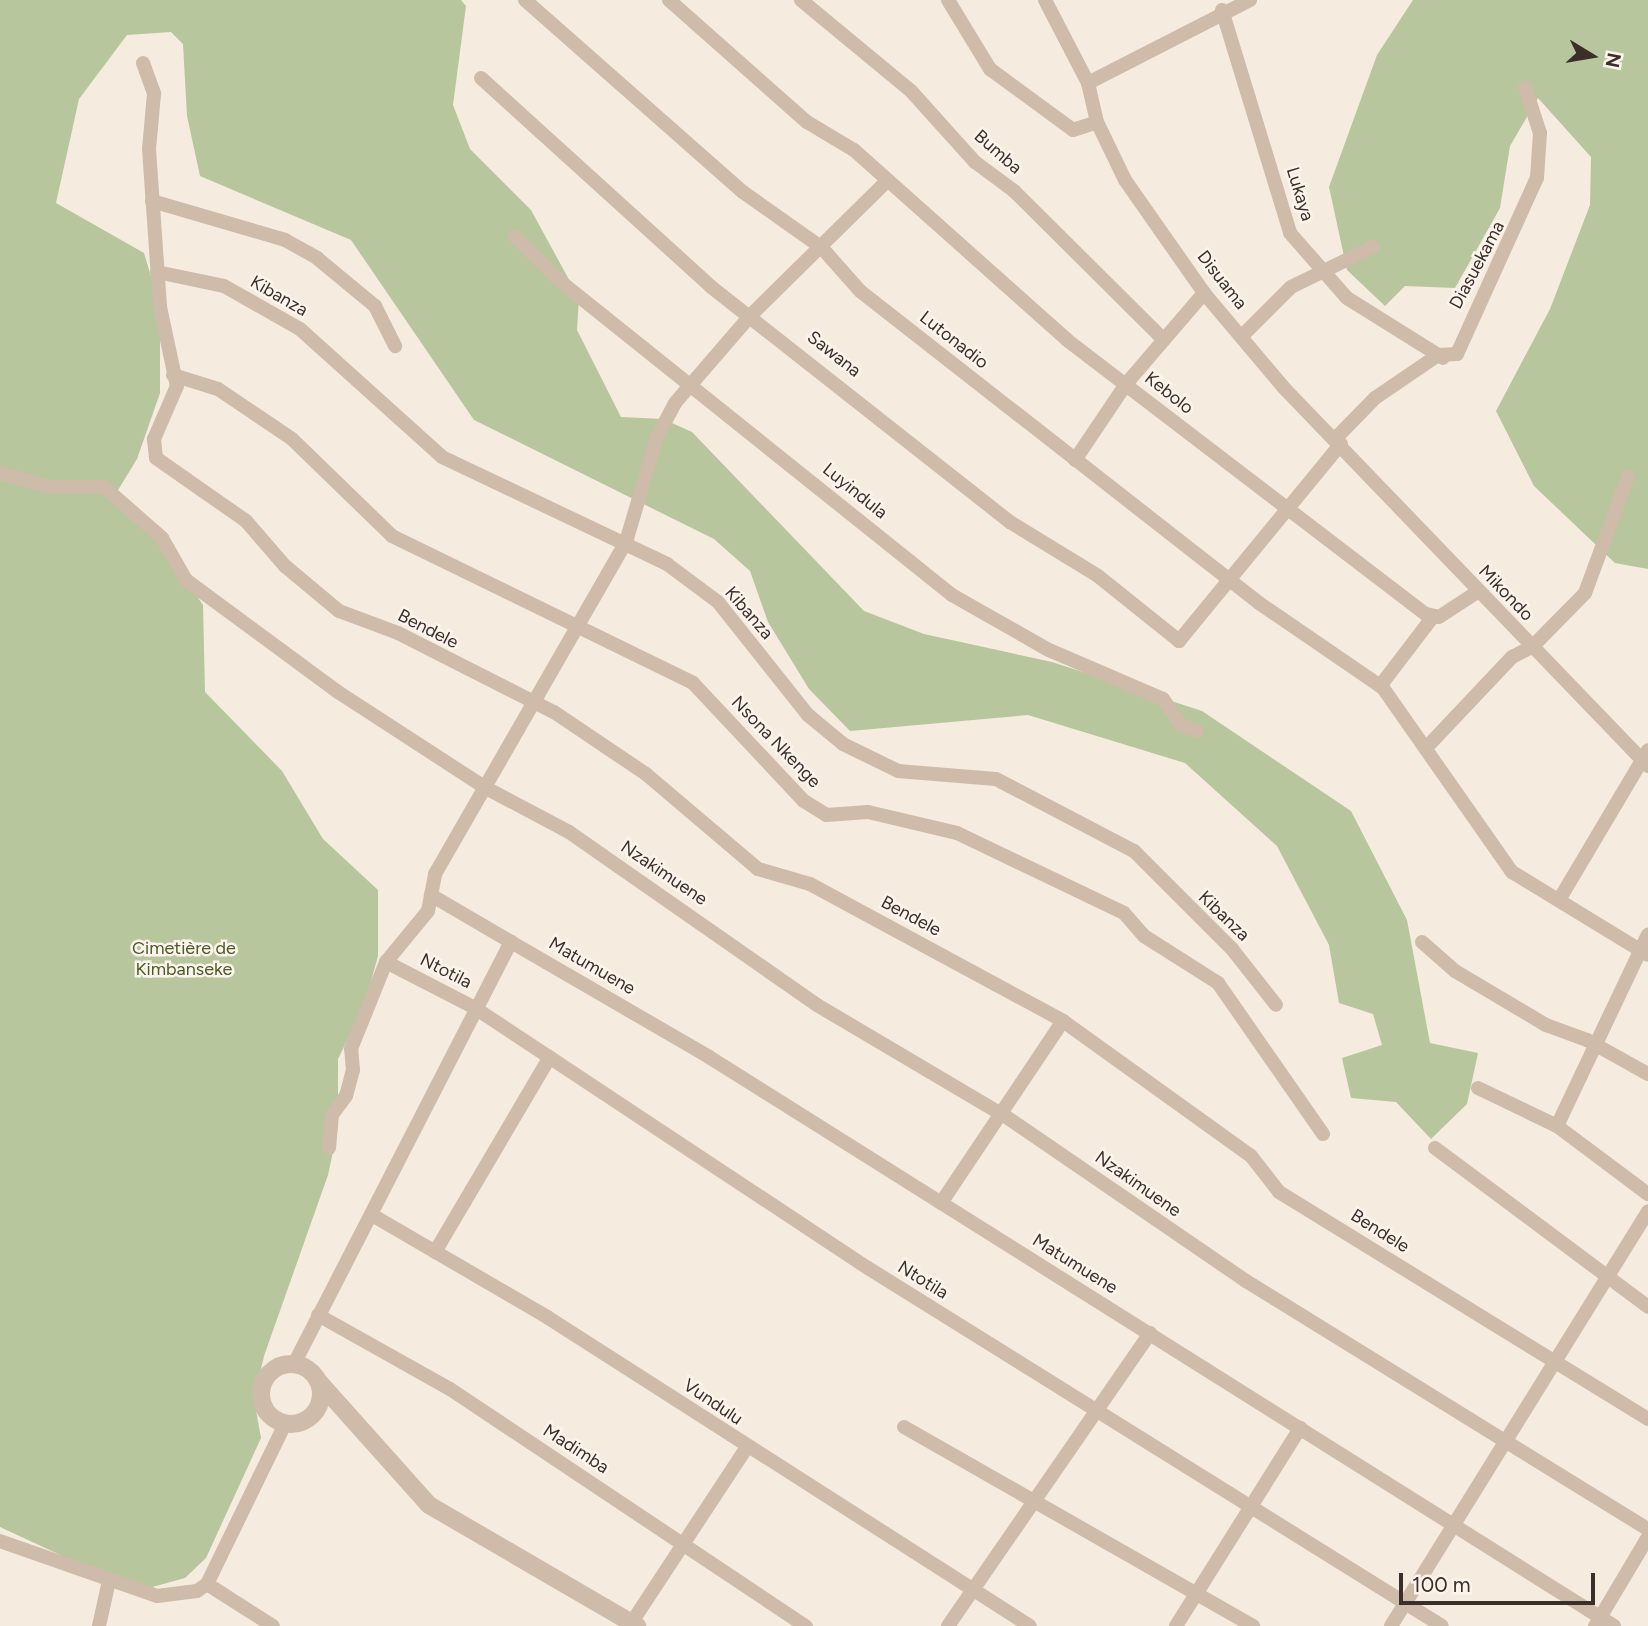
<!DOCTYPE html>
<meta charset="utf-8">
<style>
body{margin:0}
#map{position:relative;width:1648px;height:1626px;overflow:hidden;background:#f5ebde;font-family:Figtree,sans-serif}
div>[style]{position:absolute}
.green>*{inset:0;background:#b7c69c}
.minor>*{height:14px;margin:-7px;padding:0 7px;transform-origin:7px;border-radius:7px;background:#cfbba9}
.tertiary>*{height:18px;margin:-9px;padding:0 9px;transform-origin:9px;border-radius:9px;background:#cfbba9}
.tertiary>.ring{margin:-9px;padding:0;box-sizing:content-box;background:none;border:18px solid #cfbba9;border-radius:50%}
span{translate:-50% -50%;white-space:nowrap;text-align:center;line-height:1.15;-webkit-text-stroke:5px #fcf4ec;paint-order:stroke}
.street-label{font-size:18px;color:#3b2f29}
.park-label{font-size:18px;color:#495c2a}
.north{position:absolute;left:1557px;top:21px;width:70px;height:70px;-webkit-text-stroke:5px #fcf4ec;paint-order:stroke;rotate:101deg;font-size:19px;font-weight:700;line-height:28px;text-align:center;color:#3b2f29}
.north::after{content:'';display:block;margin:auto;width:24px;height:32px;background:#3b2f29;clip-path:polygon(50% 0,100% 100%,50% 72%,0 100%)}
.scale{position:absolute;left:1399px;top:1573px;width:196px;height:32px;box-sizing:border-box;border:4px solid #3b2f29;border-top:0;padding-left:9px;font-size:21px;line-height:24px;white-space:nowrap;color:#3b2f29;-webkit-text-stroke:5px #fcf4ec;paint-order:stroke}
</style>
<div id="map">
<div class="green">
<i style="clip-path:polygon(0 0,461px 0,466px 6px,453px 105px,470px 149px,531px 210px,579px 298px,577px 330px,621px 417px,663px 419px,692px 432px,864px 611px,924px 634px,1052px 662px,1202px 711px,1351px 811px,1407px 920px,1430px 1043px,1478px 1053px,1467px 1104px,1431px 1139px,1396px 1102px,1351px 1098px,1342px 1058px,1382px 1045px,1373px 1014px,1339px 1003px,1329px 945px,1277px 846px,1185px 763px,1028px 715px,850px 731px,809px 689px,768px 622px,750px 571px,714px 539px,474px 420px,351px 240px,200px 176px,187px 116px,183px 44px,171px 32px,127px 35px,79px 99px,56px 203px,144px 253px,160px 307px,160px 393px,137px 459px,115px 495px,145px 520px,203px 605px,205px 692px,282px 771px,323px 839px,378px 890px,378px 956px,364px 1006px,338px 1059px,338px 1128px,328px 1175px,264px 1356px,254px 1399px,261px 1438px,206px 1558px,185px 1578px,138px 1591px,0 1527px)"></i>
<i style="clip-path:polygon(1413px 0,1648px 0,1648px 569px,1615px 563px,1534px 486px,1496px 411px,1550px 309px,1590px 205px,1591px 157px,1538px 98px,1510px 146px,1500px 208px,1455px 288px,1405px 286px,1385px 306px,1347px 270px,1329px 187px,1377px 55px)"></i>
</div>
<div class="minor">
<i style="left:525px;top:0;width:290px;rotate:41.4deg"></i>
<i style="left:743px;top:192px;width:97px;rotate:35.3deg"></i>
<i style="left:822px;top:248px;width:57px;rotate:48.5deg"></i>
<i style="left:860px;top:291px;width:507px;rotate:38.02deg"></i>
<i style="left:1259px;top:603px;width:150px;rotate:34.4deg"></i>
<i style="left:1383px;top:688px;width:225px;rotate:55deg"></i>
<i style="left:1512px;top:872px;width:159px;rotate:31.4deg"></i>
<i style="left:669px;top:0;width:184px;rotate:41.5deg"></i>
<i style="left:807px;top:122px;width:55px;rotate:30.8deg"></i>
<i style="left:854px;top:150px;width:285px;rotate:41.7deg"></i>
<i style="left:1067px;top:340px;width:452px;rotate:37.4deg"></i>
<i style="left:1426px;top:614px;width:13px;rotate:13deg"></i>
<i style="left:1439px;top:617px;width:45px;rotate:-33.3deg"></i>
<i style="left:801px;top:0;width:143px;rotate:39.6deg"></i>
<i style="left:911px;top:91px;width:96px;rotate:48deg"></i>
<i style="left:975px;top:162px;width:49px;rotate:36.6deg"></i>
<i style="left:1014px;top:191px;width:211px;rotate:44.8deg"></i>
<i style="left:948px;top:0;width:81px;rotate:58.7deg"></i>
<i style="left:990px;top:69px;width:103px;rotate:36.3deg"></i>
<i style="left:1073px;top:130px;width:25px;rotate:-18deg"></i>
<i style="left:1045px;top:0;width:93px;rotate:62.6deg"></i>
<i style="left:1088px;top:83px;width:40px;rotate:77deg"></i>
<i style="left:1097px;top:122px;width:64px;rotate:64.2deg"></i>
<i style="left:1125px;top:180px;width:138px;rotate:55deg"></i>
<i style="left:1204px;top:293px;width:124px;rotate:49.9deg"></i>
<i style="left:1284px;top:388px;width:525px;rotate:46.08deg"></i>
<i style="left:1222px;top:10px;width:233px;rotate:73deg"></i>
<i style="left:1290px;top:233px;width:86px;rotate:48.8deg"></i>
<i style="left:1347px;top:298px;width:113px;rotate:32deg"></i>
<i style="left:143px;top:63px;width:33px;rotate:70deg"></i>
<i style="left:154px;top:94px;width:55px;rotate:95.2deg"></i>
<i style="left:149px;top:149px;width:158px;rotate:86deg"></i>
<i style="left:160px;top:307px;width:81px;rotate:77.9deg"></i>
<i style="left:177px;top:386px;width:58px;rotate:113.5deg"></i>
<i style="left:154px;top:439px;width:19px;rotate:84deg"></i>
<i style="left:156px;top:458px;width:110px;rotate:35deg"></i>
<i style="left:246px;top:521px;width:60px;rotate:49.1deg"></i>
<i style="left:285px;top:566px;width:70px;rotate:39.8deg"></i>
<i style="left:339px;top:611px;width:63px;rotate:20.4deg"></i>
<i style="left:398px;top:633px;width:175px;rotate:26.9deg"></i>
<i style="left:554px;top:712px;width:111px;rotate:34deg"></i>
<i style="left:646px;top:774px;width:147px;rotate:40.3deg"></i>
<i style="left:758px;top:869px;width:54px;rotate:16.1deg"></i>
<i style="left:810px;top:884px;width:288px;rotate:28.4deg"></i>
<i style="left:1063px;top:1021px;width:231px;rotate:35.7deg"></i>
<i style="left:1251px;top:1156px;width:46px;rotate:52.1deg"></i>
<i style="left:1279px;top:1192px;width:433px;rotate:31.6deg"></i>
<i style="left:481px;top:78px;width:309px;rotate:42.2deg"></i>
<i style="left:710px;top:286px;width:382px;rotate:38.2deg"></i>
<i style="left:1010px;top:522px;width:103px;rotate:31.5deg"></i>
<i style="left:1098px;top:576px;width:104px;rotate:38.7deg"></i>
<i style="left:1179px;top:641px;width:255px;rotate:-50.6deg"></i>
<i style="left:1088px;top:83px;width:182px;rotate:-27.1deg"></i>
<i style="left:152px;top:201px;width:139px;rotate:16.3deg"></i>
<i style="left:285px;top:240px;width:37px;rotate:29deg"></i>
<i style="left:317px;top:258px;width:75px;rotate:39.6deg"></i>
<i style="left:375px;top:306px;width:45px;rotate:63.4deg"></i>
<i style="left:515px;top:237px;width:64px;rotate:44.4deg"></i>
<i style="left:561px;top:282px;width:501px;rotate:38.68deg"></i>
<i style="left:952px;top:595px;width:112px;rotate:29.6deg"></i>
<i style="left:1049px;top:650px;width:124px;rotate:23.3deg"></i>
<i style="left:1163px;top:699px;width:32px;rotate:55deg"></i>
<i style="left:1181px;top:725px;width:17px;rotate:21deg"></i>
<i style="left:157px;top:272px;width:68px;rotate:11.8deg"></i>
<i style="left:224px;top:286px;width:87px;rotate:29.5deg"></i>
<i style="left:300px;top:329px;width:191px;rotate:42deg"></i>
<i style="left:442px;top:457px;width:249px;rotate:25.4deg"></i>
<i style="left:667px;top:564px;width:64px;rotate:36.7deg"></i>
<i style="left:718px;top:602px;width:144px;rotate:51.5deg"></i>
<i style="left:808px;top:715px;width:45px;rotate:39.6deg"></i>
<i style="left:843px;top:744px;width:61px;rotate:26.1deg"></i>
<i style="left:898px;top:771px;width:98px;rotate:4.7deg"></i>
<i style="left:996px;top:779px;width:156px;rotate:27.6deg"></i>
<i style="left:1134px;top:851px;width:139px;rotate:45deg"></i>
<i style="left:1232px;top:949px;width:71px;rotate:51.8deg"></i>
<i style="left:1242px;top:336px;width:69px;rotate:-45deg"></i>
<i style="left:1291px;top:287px;width:91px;rotate:-26deg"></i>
<i style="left:173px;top:375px;width:47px;rotate:17.3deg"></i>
<i style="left:218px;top:389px;width:89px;rotate:34deg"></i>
<i style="left:292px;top:439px;width:139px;rotate:44.1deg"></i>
<i style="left:392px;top:536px;width:335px;rotate:26deg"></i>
<i style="left:693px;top:683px;width:162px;rotate:46.8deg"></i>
<i style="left:804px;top:801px;width:26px;rotate:32deg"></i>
<i style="left:826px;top:815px;width:42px;rotate:-4.1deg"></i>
<i style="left:868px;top:812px;width:91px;rotate:13.3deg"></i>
<i style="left:957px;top:833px;width:185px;rotate:25.6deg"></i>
<i style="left:1124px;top:913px;width:30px;rotate:49deg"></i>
<i style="left:1144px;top:936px;width:88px;rotate:32.4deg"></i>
<i style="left:1218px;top:983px;width:184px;rotate:55.2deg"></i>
<i style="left:1336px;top:438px;width:56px;rotate:-45.7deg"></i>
<i style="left:1375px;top:398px;width:76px;rotate:-34.3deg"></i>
<i style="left:1438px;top:355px;width:19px;rotate:-3deg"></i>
<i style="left:1457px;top:354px;width:193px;rotate:-65.6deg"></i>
<i style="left:1537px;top:178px;width:45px;rotate:-86.2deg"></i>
<i style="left:1540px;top:133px;width:48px;rotate:-108.1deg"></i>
<i style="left:1075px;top:460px;width:92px;rotate:-56.1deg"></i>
<i style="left:1126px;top:384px;width:120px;rotate:-49.4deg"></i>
<i style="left:0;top:473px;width:52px;rotate:15.6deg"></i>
<i style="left:50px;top:487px;width:54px"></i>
<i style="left:104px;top:487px;width:77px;rotate:41.3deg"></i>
<i style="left:162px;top:538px;width:48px;rotate:60.3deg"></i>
<i style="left:186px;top:580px;width:189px;rotate:36.4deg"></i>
<i style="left:338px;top:692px;width:176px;rotate:33deg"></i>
<i style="left:486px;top:788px;width:94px;rotate:27.9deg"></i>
<i style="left:569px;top:832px;width:302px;rotate:34.9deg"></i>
<i style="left:817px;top:1005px;width:218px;rotate:30.6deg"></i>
<i style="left:1005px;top:1116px;width:292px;rotate:34.4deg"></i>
<i style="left:1246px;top:1281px;width:472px;rotate:31.7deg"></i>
<i style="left:1380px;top:686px;width:86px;rotate:-52.6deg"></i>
<i style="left:1426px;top:748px;width:125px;rotate:-46.6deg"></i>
<i style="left:1512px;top:657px;width:22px;rotate:-27deg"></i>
<i style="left:1532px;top:647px;width:76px;rotate:-45.5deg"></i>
<i style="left:1585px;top:593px;width:124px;rotate:-69.7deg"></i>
<i style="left:1559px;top:900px;width:174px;rotate:-59.3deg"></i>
<i style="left:511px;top:942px;width:229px;rotate:30.1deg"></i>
<i style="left:709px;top:1057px;width:1069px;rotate:32.16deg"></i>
<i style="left:1422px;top:942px;width:44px;rotate:41.3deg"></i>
<i style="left:1455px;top:971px;width:106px;rotate:30.7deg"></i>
<i style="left:1546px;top:1025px;width:44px;rotate:20.1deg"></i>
<i style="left:1587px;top:1040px;width:70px;rotate:29.1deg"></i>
<i style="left:386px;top:962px;width:100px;rotate:27.3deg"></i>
<i style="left:475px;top:1008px;width:471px;rotate:33.5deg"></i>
<i style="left:868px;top:1268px;width:676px;rotate:31.95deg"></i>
<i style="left:1478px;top:1088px;width:88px;rotate:25.7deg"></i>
<i style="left:1557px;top:1126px;width:114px;rotate:36.8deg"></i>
<i style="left:1557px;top:1126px;width:212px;rotate:-64.6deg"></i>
<i style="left:329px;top:1148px;width:33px;rotate:-85deg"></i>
<i style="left:332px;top:1115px;width:24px;rotate:-54deg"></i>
<i style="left:346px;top:1096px;width:27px;rotate:-75deg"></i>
<i style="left:353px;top:1070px;width:21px;rotate:-95deg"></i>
<i style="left:351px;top:1049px;width:94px;rotate:-68.1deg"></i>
<i style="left:386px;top:962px;width:66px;rotate:-50.5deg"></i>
<i style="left:428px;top:911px;width:38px;rotate:-79deg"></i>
<i style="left:435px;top:874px;width:383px;rotate:-60.1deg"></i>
<i style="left:626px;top:542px;width:109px;rotate:-73.6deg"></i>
<i style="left:657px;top:437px;width:38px;rotate:-62deg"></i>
<i style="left:675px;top:403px;width:115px;rotate:-49.2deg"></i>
<i style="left:750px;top:316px;width:192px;rotate:-44.6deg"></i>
<i style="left:1435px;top:1148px;width:266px;rotate:36.7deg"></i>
<i style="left:941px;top:1203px;width:219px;rotate:-56.2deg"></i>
<i style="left:372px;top:1215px;width:203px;rotate:30.2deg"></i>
<i style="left:547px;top:1317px;width:573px;rotate:32.61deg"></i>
<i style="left:435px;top:1252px;width:226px;rotate:-59.5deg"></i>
<i style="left:318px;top:1315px;width:151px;rotate:29.3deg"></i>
<i style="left:450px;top:1389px;width:428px;rotate:33.7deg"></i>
<i style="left:294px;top:1364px;width:475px;rotate:-62.8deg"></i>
<i style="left:511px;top:942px;width:93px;rotate:-149.6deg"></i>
<i style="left:904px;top:1427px;width:402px;rotate:29.7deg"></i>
<i style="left:0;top:1541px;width:166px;rotate:19.3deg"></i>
<i style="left:157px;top:1596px;width:40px;rotate:-7.1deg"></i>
<i style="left:197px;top:1591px;width:12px;rotate:-35deg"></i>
<i style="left:207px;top:1584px;width:178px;rotate:-64deg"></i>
<i style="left:207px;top:1584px;width:78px;rotate:32.5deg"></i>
<i style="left:632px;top:1622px;width:209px;rotate:-56.7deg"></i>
<i style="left:99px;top:1626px;width:46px;rotate:-77.5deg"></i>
<i style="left:948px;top:1626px;width:356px;rotate:-55.4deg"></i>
<i style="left:1176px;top:1626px;width:234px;rotate:-57.9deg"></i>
<i style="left:1391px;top:1626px;width:488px;rotate:-58.2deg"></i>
<i style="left:1595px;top:1626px;width:104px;rotate:-59.2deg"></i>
</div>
<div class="tertiary">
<i class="ring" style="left:261px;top:1364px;width:42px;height:42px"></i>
<i style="left:319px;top:1382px;width:165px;rotate:48.2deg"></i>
<i style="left:429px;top:1505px;width:241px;rotate:30.2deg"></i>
</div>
<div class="street-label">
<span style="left:998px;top:152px;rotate:41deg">Bumba</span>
<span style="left:1300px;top:194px;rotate:73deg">Lukaya</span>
<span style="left:1477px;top:265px;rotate:-62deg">Diasuekama</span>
<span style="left:1222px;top:280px;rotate:52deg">Disuama</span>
<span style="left:279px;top:296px;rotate:30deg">Kibanza</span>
<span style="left:954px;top:340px;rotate:38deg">Lutonadio</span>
<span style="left:834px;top:354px;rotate:38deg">Sawana</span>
<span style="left:1169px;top:393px;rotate:38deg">Kebolo</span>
<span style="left:855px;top:491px;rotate:39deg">Luyindula</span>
<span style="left:1506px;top:593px;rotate:46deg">Mikondo</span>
<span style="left:749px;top:613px;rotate:49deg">Kibanza</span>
<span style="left:428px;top:629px;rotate:27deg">Bendele</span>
<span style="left:776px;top:742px;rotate:46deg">Nsona Nkenge</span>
<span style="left:664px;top:873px;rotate:34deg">Nzakimuene</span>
<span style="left:911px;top:916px;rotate:28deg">Bendele</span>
<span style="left:1224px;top:916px;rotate:44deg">Kibanza</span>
<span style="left:592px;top:966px;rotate:30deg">Matumuene</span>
<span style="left:446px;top:971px;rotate:27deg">Ntotila</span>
<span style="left:1138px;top:1184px;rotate:35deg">Nzakimuene</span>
<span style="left:1380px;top:1231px;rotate:32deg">Bendele</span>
<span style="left:1075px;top:1264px;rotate:32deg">Matumuene</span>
<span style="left:923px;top:1280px;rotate:32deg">Ntotila</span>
<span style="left:713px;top:1402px;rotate:34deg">Vundulu</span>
<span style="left:576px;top:1449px;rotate:33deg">Madimba</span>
</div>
<div class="park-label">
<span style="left:184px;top:959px">Cimetière de<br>Kimbanseke</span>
</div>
<div class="north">N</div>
<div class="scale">100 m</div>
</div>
